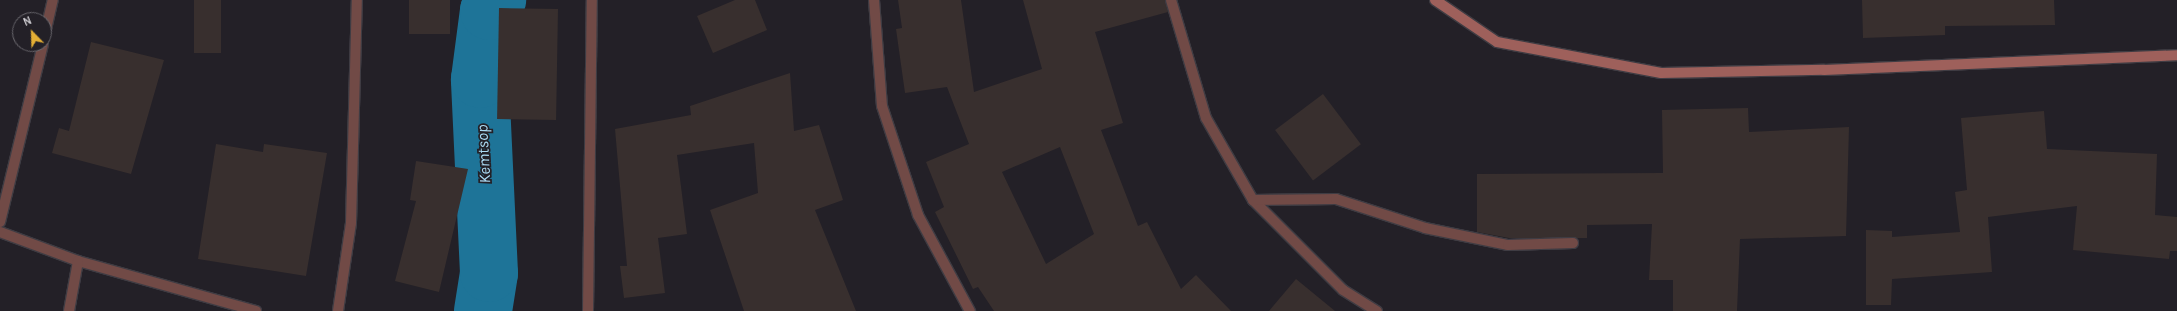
<!DOCTYPE html>
<style>
body{margin:0}
#map{position:relative;width:2177px;height:311px;overflow:hidden;background:#232027;font-family:Karla,sans-serif}
div>[style]{position:absolute}
.river>*{height:58px;margin:-29px;padding:0 29px;transform-origin:29px;border-radius:29px;background:#1e7498}
.building>*{inset:0;background:#382f2e;transform-origin:0 0}
.roads{filter:drop-shadow(1px 0 #3f3c43) drop-shadow(-1px 0 #3f3c43) drop-shadow(0 1px #3f3c43) drop-shadow(0 -1px #3f3c43)}
.street>*{height:10px;margin:-5px;padding:0 5px;transform-origin:5px;border-radius:5px;background:#714a46}
.secondary>*{height:10px;margin:-5px;padding:0 5px;transform-origin:5px;border-radius:5px;background:#9e605b}
span{translate:-50% -50%;white-space:nowrap;text-align:center;line-height:1.15;-webkit-text-stroke:3.5px #232027;paint-order:stroke}
.water-label{font-size:16px;color:#abdaf3;font-style:italic}
.north{position:absolute;left:12px;top:12px;width:40px;height:40px;box-sizing:border-box;background:#232027;border:1px solid #69676d;border-radius:50%;rotate:337deg;font-size:11px;font-weight:700;line-height:16px;text-align:center;color:#d3d1d6}
.north::after{content:'';display:block;margin:auto;width:14px;height:18px;background:#e3ae35;clip-path:polygon(50% 0,100% 100%,50% 72%,0 100%)}
</style>
<div id="map">
<div class="river">
<i style="left:483px;top:311px;width:38px;rotate:-81deg"></i>
<i style="left:489px;top:273px;width:194px;rotate:-92.7deg"></i>
<i style="left:480px;top:79px;width:69px;rotate:-82.5deg"></i>
<i style="left:489px;top:11px;width:14px;rotate:-54deg"></i>
</div>
<div class="building">
<i style="left:194px;top:0;width:27px;height:53px"></i>
<i style="left:409px;top:0;width:41px;height:34px"></i>
<i style="clip-path:polygon(735px 0,755px 0,767px 30px,713px 53px,697px 16px)"></i>
<i style="clip-path:polygon(evenodd,898px 0,961px 0,974px 92px,1042px 69px,1023px 0,1165px 0,1168px 12px,1095px 32px,1123px 123px,1101px 130px,1138px 226px,1147px 222px,1181px 289px,1196px 275px,1231px 311px,994px 311px,978px 287px,973px 289px,935px 212px,944px 207px,926px 162px,969px 144px,947px 87px,905px 93px,896px 29px,902px 28px,898px 0,1060px 147px,1094px 234px,1046px 264px,1002px 172px,1060px 147px)"></i>
<i style="clip-path:polygon(1862px 0,2054px 0,2055px 25px,1945px 26px,1945px 35px,1863px 38px)"></i>
<i style="left:499px;top:8px;width:59px;height:111px;rotate:1deg"></i>
<i style="clip-path:polygon(91px 42px,164px 60px,131px 174px,52px 153px,59px 128px,69px 131px)"></i>
<i style="clip-path:polygon(790px 73px,794px 131px,819px 125px,843px 200px,815px 210px,856px 311px,744px 311px,710px 210px,758px 193px,754px 143px,677px 155px,687px 234px,658px 238px,665px 293px,624px 298px,620px 266px,627px 266px,615px 129px,691px 115px,690px 106px)"></i>
<i style="left:1323px;top:94px;width:63px;height:60px;rotate:53deg"></i>
<i style="clip-path:polygon(1748px 108px,1749px 132px,1849px 127px,1846px 236px,1740px 239px,1737px 311px,1673px 311px,1673px 280px,1649px 280px,1652px 224px,1587px 225px,1587px 238px,1509px 238px,1477px 232px,1477px 174px,1663px 173px,1662px 110px)"></i>
<i style="clip-path:polygon(2044px 111px,2047px 149px,2157px 154px,2155px 215px,2177px 217px,2177px 251px,2170px 251px,2169px 259px,2073px 250px,2077px 206px,1988px 217px,1992px 272px,1892px 279px,1891px 305px,1866px 305px,1866px 230px,1892px 231px,1892px 237px,1960px 232px,1955px 192px,1967px 190px,1961px 118px)"></i>
<i style="clip-path:polygon(216px 144px,263px 152px,264px 144px,327px 153px,306px 276px,198px 259px)"></i>
<i style="clip-path:polygon(416px 161px,468px 169px,439px 292px,395px 281px,416px 201px,410px 200px)"></i>
<i style="clip-path:polygon(1296px 279px,1335px 311px,1269px 311px)"></i>
</div>
<div class="roads">
<div class="street">
<i style="left:874px;top:0;width:106px;rotate:85.7deg"></i>
<i style="left:882px;top:106px;width:115px;rotate:71.7deg"></i>
<i style="left:918px;top:215px;width:109px;rotate:61.6deg"></i>
<i style="left:1171px;top:0;width:123px;rotate:73.5deg"></i>
<i style="left:1206px;top:118px;width:95px;rotate:60.2deg"></i>
<i style="left:1253px;top:200px;width:127px;rotate:45deg"></i>
<i style="left:1343px;top:290px;width:40px;rotate:32deg"></i>
<i style="left:44px;top:38px;width:39px;rotate:-77deg"></i>
<i style="left:1253px;top:200px;width:83px;rotate:-0.7deg"></i>
<i style="left:1336px;top:199px;width:94px;rotate:18deg"></i>
<i style="left:1425px;top:228px;width:85px;rotate:11.6deg"></i>
<i style="left:1508px;top:245px;width:65px;rotate:-1.8deg"></i>
<i style="left:0;top:222px;width:183px;rotate:-76.4deg"></i>
<i style="left:0;top:232px;width:83px;rotate:20.4deg"></i>
<i style="left:78px;top:261px;width:185px;rotate:15.7deg"></i>
<i style="left:69px;top:311px;width:51px;rotate:-79.8deg"></i>
<i style="left:338px;top:311px;width:89px;rotate:-81.6deg"></i>
<i style="left:351px;top:223px;width:223px;rotate:-88.5deg"></i>
<i style="left:588px;top:311px;width:311px;rotate:-89.3deg"></i>
</div>
<div class="secondary">
<i style="left:1435px;top:0;width:75px;rotate:34.1deg"></i>
<i style="left:1497px;top:42px;width:167px;rotate:10.7deg"></i>
<i style="left:1661px;top:73px;width:163px;rotate:-1.1deg"></i>
<i style="left:1824px;top:70px;width:353px;rotate:-2.4deg"></i>
</div>
</div>
<div class="water-label">
<span style="left:484px;top:154px;rotate:-93deg">Kemtsop</span>
</div>
<div class="north">N</div>
</div>
